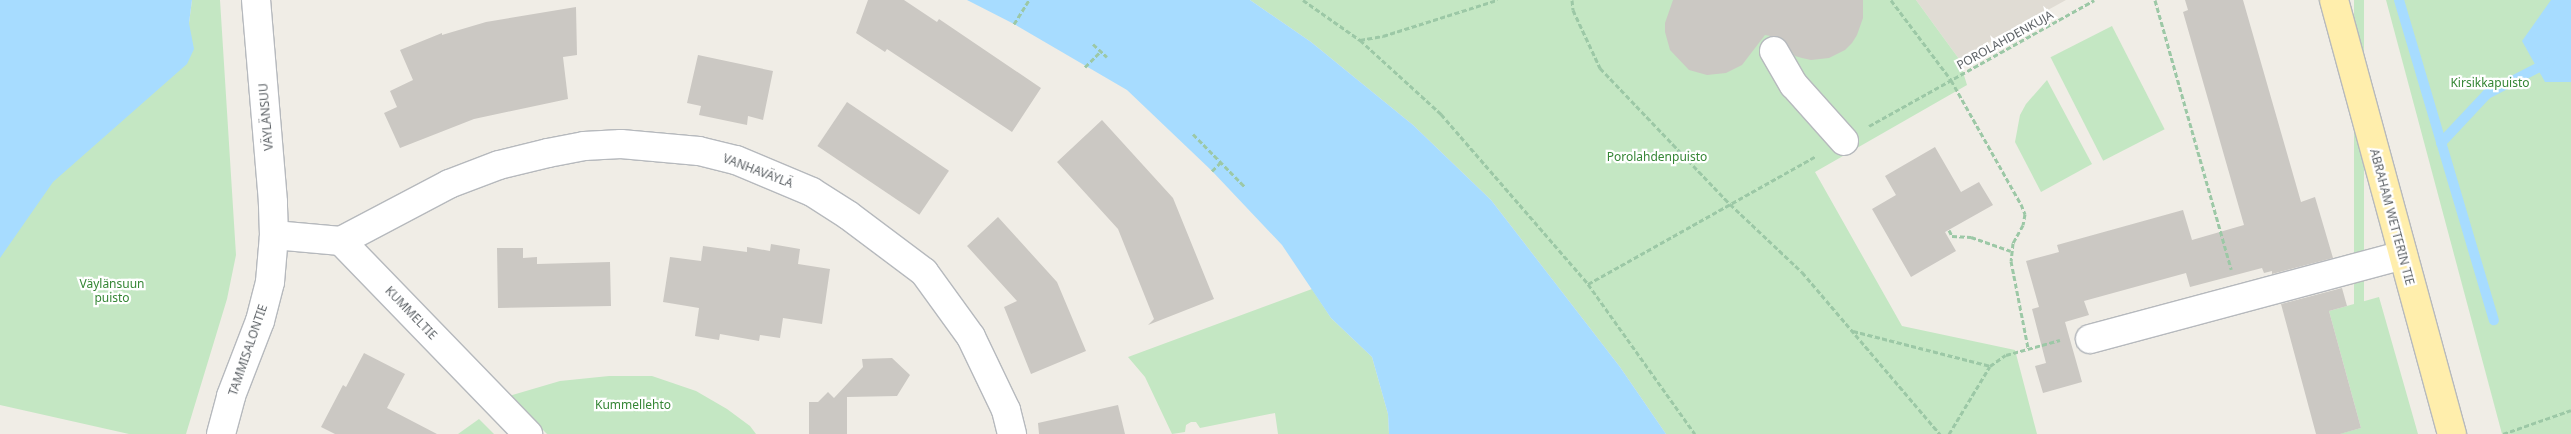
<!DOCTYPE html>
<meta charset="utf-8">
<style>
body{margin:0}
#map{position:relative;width:2571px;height:434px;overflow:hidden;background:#f0ede6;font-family:"Noto Sans",sans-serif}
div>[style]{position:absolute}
.education>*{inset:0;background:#e0dcd4}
.green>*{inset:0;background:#c4e7c3;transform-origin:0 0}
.water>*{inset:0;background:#a7dcff}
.stream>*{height:10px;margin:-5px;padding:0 5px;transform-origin:5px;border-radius:5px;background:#a7dcff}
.building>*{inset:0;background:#cbc8c3;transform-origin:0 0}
.path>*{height:3px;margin-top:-1.5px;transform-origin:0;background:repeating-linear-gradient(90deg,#9cc8a6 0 5px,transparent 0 7.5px)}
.roads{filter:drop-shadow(1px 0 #b6b9bd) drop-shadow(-1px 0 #b6b9bd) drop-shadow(0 1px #b6b9bd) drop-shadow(0 -1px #b6b9bd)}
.minor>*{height:28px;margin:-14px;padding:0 14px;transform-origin:14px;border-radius:14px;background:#fff}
.major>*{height:28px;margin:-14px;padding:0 14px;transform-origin:14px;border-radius:14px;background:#ffeeac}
span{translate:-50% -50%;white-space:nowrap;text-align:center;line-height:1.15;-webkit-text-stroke:4.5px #fff;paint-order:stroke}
.street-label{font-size:12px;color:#5d6266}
.park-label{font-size:12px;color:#358635}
</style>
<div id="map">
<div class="education">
<i style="clip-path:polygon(1916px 0,2066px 0,1959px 59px)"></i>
</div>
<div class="green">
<i style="clip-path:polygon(192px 0,220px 0,236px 255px,227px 299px,186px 434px,129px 434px,0 405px,0 157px,189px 23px)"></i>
<i style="clip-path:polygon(1250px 0,1916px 0,1959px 59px,1967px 85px,1815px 172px,1902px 326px,2015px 350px,2037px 434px,1666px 434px,1620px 367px,1491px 200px,1413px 125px,1311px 42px)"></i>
<i style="left:2354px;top:0;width:10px;height:352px"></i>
<i style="clip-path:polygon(2386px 0,2571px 0,2571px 434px,2502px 434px)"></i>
<i style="left:2112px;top:26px;width:116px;height:69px;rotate:63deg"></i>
<i style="clip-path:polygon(2047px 80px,2092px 164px,2041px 192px,2015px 142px,2020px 115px,2026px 104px)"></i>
<i style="clip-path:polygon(1312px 289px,1331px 318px,1372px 357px,1388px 414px,1389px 434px,1278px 434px,1275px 413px,1200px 428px,1196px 422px,1191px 422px,1186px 425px,1185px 432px,1172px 434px,1145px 377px,1128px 357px)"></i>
<i style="clip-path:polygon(2379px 297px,2418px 434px,2339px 434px,2361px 428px,2329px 311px)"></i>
<i style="clip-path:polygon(609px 376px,652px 376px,696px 391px,727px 409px,750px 426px,756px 434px,547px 434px,509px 396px,560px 381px)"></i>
<i style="clip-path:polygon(479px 419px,494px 434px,458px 434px)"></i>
</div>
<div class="water">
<i style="clip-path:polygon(0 0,192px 0,189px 23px,194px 49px,187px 64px,53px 182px,0 258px)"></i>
<i style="clip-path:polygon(967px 0,1250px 0,1311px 42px,1413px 125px,1491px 200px,1620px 367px,1666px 434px,1389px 434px,1388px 414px,1372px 357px,1331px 318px,1282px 245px,1212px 171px,1127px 90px,1014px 24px)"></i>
<i style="clip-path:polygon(2551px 0,2571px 0,2571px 82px,2545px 82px,2522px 41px)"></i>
</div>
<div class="stream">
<i style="left:2399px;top:0;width:334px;rotate:73.5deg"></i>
<i style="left:2441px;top:143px;width:67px;rotate:-46.8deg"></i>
<i style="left:2487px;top:94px;width:70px;rotate:-27.3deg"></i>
</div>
<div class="building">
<i style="clip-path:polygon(868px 0,904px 0,937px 22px,939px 19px,1041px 88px,1012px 132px,887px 49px,885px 52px,856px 33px)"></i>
<i style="clip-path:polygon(1673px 0,1863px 0,1863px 18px,1857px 35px,1852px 43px,1845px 50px,1829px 58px,1811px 60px,1802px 58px,1795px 56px,1782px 38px,1765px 35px,1742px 65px,1726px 73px,1707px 75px,1689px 70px,1670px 50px,1665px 32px,1665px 23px)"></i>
<i style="clip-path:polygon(2185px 0,2243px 0,2301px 202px,2315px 197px,2333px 258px,2272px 274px,2272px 271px,2264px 273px,2262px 268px,2190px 287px,2186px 273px,2084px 301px,2089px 315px,2065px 322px,2082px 382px,2043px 393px,2035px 366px,2046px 363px,2032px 309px,2039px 307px,2026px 261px,2059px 252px,2057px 245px,2183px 210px,2192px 240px,2244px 225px,2183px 12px,2188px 10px)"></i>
<i style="clip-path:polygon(576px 7px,577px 55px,563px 57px,568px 99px,474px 119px,400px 148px,384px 113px,397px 107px,390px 91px,413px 80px,400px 50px,442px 33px,442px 35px,486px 22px)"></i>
<i style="clip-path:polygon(698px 55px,773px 71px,763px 120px,748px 116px,747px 125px,699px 115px,701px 106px,687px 103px)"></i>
<i style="left:847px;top:102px;width:123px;height:53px;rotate:34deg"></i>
<i style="clip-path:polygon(1102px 120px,1173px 198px,1214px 299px,1148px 325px,1154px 319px,1118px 229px,1057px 162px)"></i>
<i style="clip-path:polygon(1935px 147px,1961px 192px,1979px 182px,1993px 205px,1945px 232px,1956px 251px,1911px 277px,1872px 209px,1896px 195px,1885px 176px)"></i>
<i style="clip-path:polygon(998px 217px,1057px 282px,1086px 351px,1031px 374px,1004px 307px,1017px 301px,967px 246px)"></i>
<i style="clip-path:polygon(771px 244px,800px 249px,798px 264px,830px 269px,822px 324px,783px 318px,780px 338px,760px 335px,759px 341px,720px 334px,719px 340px,695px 336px,699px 308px,663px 302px,670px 257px,701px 261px,703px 246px,747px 252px,747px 247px,770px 251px)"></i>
<i style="clip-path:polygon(497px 248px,523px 248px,523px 258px,537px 257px,537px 264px,610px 262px,611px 306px,498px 308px)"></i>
<i style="clip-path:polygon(2342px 288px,2347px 306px,2329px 311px,2361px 428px,2340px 434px,2316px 434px,2281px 304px)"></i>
<i style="clip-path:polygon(364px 353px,405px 374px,387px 408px,437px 434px,335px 434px,321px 427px,343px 385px,346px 387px)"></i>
<i style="clip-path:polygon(892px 358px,910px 375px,897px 396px,847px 397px,847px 434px,809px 434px,809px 402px,818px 402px,828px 392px,834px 398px,863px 367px,862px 359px)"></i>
<i style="clip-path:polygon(1118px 405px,1125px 434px,1039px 434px,1038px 423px)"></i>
</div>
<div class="path">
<i style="left:1303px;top:0;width:70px;rotate:35.1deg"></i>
<i style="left:1360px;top:40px;width:110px;rotate:42.4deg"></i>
<i style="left:1441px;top:114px;width:225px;rotate:49.1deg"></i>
<i style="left:1588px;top:284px;width:184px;rotate:54.5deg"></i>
<i style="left:1572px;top:0;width:10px;rotate:84deg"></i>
<i style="left:1573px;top:10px;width:64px;rotate:65deg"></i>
<i style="left:1600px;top:68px;width:188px;rotate:46.3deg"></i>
<i style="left:1730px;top:204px;width:99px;rotate:43.4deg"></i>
<i style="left:1802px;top:272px;width:213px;rotate:49.6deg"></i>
<i style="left:1891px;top:0;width:100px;rotate:53.1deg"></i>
<i style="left:1951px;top:80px;width:142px;rotate:60.6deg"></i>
<i style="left:2021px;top:204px;width:11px;rotate:68deg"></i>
<i style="left:2025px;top:214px;width:11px;rotate:100deg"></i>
<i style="left:2023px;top:225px;width:21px;rotate:119deg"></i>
<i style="left:2013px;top:243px;width:18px;rotate:96deg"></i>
<i style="left:2011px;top:261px;width:89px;rotate:78.9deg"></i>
<i style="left:2155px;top:0;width:280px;rotate:74.2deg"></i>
<i style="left:1014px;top:24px;width:28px;rotate:-58deg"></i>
<i style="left:1360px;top:40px;width:23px;rotate:-10deg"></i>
<i style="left:1383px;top:36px;width:120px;rotate:-17.5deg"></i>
<i style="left:1093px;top:44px;width:19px;rotate:43deg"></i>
<i style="left:1085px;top:67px;width:23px;rotate:-45deg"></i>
<i style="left:1869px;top:126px;width:258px;rotate:-29.2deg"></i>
<i style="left:1193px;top:134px;width:74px;rotate:45.5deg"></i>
<i style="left:1212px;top:171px;width:13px;rotate:-45deg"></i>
<i style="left:1949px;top:230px;width:7px;rotate:63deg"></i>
<i style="left:1952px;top:236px;width:19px;rotate:3deg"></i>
<i style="left:1971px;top:237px;width:42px;rotate:19.3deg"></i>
<i style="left:1588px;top:284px;width:261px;rotate:-29.3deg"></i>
<i style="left:1853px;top:331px;width:141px;rotate:14.3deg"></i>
<i style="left:1949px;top:434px;width:79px;rotate:-58.9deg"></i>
<i style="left:1990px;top:366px;width:19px;rotate:-35deg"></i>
<i style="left:2006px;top:355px;width:56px;rotate:-15.5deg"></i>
<i style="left:2503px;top:434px;width:72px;rotate:-19.4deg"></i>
</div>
<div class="roads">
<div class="minor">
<i style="left:1774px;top:51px;width:39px;rotate:60deg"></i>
<i style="left:1794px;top:85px;width:75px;rotate:48.2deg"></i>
<i style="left:274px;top:235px;width:67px;rotate:5.1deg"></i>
<i style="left:341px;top:241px;width:269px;rotate:45.9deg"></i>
<i style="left:341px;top:241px;width:122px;rotate:-27.8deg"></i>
<i style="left:449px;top:184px;width:53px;rotate:-20.8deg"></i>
<i style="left:499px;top:165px;width:50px;rotate:-13.8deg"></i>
<i style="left:548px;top:153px;width:37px;rotate:-11deg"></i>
<i style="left:584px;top:146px;width:37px;rotate:-3deg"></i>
<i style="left:621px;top:144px;width:78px;rotate:5.1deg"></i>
<i style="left:699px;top:151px;width:38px;rotate:14deg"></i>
<i style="left:736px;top:160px;width:82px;rotate:22.8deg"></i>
<i style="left:812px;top:192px;width:43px;rotate:32.6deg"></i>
<i style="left:848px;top:215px;width:95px;rotate:36.9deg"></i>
<i style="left:924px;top:272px;width:80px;rotate:54.1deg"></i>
<i style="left:971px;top:337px;width:81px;rotate:64.4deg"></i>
<i style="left:1006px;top:410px;width:25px;rotate:76deg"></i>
<i style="left:2090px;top:339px;width:324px;rotate:-15deg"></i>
<i style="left:221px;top:434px;width:39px;rotate:-75deg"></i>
<i style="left:231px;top:396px;width:80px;rotate:-68.9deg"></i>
<i style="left:260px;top:321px;width:40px;rotate:-75.6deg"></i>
<i style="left:270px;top:282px;width:47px;rotate:-85.1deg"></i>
<i style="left:274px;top:235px;width:33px;rotate:-92deg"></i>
<i style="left:273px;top:202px;width:203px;rotate:-94.8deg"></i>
</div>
<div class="major">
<i style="left:2334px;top:0;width:450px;rotate:74.8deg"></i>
</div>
</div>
<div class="street-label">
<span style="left:2005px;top:40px;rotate:-29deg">POROLAHDENKUJA</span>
<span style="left:266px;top:117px;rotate:-95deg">VÄYLÄNSUU</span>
<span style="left:758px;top:171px;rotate:21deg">VANHAVÄYLÄ</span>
<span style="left:2392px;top:217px;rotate:75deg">ABRAHAM WETTERIN TIE</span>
<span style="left:411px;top:313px;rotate:46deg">KUMMELTIE</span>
<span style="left:248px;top:350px;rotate:-71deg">TAMMISALONTIE</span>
</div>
<div class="park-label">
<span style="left:2490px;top:83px">Kirsikkapuisto</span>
<span style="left:1657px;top:157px">Porolahdenpuisto</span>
<span style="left:112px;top:291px">Väylänsuun<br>puisto</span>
<span style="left:633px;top:405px">Kummellehto</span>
</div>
</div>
